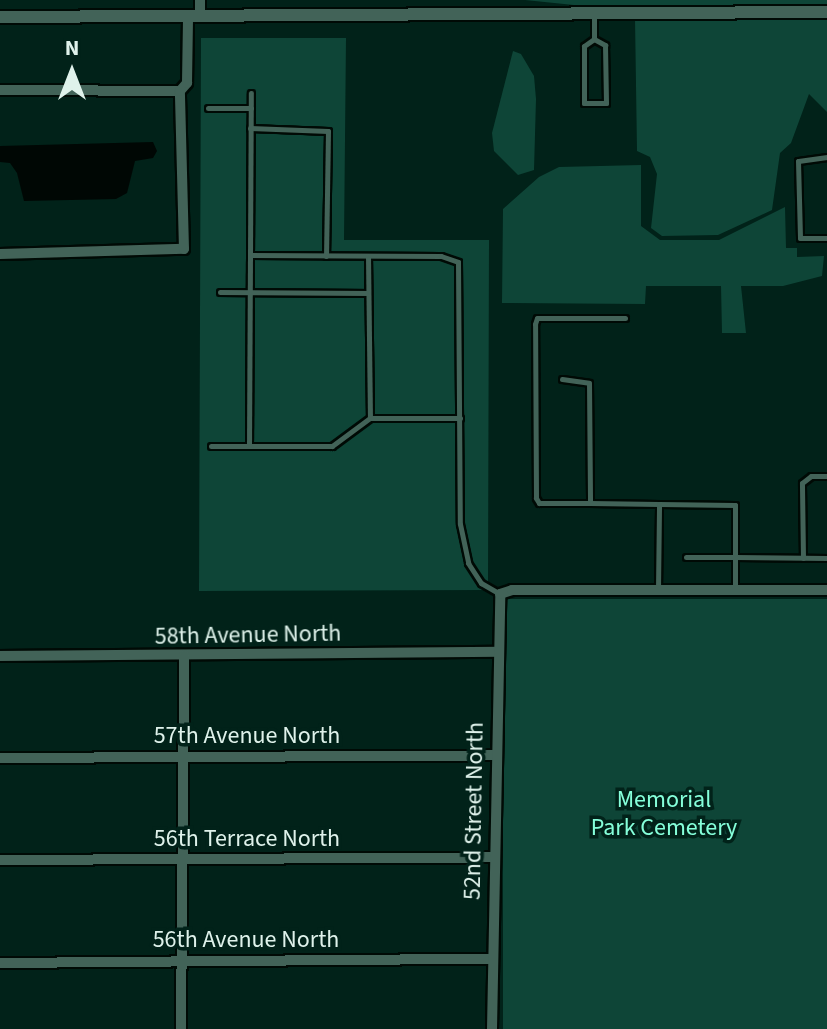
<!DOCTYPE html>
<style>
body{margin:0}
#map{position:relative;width:827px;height:1029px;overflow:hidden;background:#012219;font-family:"Source Sans 3",sans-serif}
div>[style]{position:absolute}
.green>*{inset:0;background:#0e4537;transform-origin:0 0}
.water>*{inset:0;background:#000704}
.roads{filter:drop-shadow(2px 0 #000a05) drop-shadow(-2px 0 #000a05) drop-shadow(0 2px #000a05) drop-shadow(0 -2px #000a05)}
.service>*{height:5px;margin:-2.5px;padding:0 2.5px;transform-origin:2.5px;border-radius:2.5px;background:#426358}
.minor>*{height:10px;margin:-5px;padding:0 5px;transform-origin:5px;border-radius:5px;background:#426358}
.tertiary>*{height:12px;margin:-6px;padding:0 6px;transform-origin:6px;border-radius:6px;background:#426358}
span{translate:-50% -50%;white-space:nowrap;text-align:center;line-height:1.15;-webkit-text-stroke:7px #012219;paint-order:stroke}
.street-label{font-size:24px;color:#dff2eb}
.park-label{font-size:24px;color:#85ffda}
.north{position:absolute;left:32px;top:32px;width:80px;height:80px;-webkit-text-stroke:6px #012219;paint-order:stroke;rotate:0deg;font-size:22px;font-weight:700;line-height:32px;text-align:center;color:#dff2eb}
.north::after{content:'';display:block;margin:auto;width:28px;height:36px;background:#dff2eb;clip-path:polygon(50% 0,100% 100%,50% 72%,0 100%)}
</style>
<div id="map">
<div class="green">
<i style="clip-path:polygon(525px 0,827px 0,827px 7px,593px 7px)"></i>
<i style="clip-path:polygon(827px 18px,827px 112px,809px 94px,791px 143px,780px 153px,772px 210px,718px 235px,662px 236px,651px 228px,657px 174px,650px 157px,637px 151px,635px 19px)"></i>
<i style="clip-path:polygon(201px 38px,346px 38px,344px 240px,489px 240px,488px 590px,199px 591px)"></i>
<i style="clip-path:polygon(513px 51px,521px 54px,534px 76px,536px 99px,534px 170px,518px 175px,494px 151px,492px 133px)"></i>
<i style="clip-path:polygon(641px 165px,641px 226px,660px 240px,719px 240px,785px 207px,786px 248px,797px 248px,797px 257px,824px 256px,822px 276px,783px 286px,741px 286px,746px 333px,722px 333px,721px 286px,646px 286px,645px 304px,502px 303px,503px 209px,539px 177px,559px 167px)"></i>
<i style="left:503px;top:599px;width:324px;height:430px"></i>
</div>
<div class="water">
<i style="clip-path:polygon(153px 142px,157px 151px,153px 158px,135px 161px,127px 193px,116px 199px,24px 201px,17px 173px,10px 163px,0 162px,0 146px)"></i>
</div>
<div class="roads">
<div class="service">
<i style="left:594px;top:39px;width:13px;rotate:29deg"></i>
<i style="left:605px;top:45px;width:58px;rotate:89deg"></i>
<i style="left:606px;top:103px;width:22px;rotate:180deg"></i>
<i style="left:584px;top:103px;width:57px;rotate:-90deg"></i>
<i style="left:584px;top:46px;width:12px;rotate:-35deg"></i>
<i style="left:594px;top:39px;width:25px;rotate:-90deg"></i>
<i style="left:208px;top:108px;width:43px"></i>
<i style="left:250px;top:128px;width:78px;rotate:2.2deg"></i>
<i style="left:328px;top:131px;width:125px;rotate:90.9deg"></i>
<i style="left:827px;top:157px;width:29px;rotate:172deg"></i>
<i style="left:798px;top:161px;width:77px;rotate:88.5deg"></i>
<i style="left:800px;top:238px;width:27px"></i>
<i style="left:250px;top:255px;width:191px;rotate:0.3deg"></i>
<i style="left:441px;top:256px;width:18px;rotate:19deg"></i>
<i style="left:458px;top:262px;width:262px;rotate:89.6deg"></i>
<i style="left:460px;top:524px;width:40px;rotate:78deg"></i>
<i style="left:468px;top:563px;width:24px;rotate:57deg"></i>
<i style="left:481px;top:583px;width:22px;rotate:30deg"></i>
<i style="left:368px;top:256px;width:162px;rotate:89.3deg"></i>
<i style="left:220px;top:292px;width:148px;rotate:0.4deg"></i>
<i style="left:562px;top:379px;width:27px;rotate:8deg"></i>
<i style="left:589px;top:383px;width:120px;rotate:89.5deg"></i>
<i style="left:590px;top:503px;width:69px;rotate:0.8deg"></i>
<i style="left:211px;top:446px;width:121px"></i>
<i style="left:332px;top:446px;width:47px;rotate:-36.4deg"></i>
<i style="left:370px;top:418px;width:90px"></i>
<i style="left:249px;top:446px;width:353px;rotate:-89.7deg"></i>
<i style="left:590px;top:503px;width:51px;rotate:180deg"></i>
<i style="left:539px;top:503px;width:6px;rotate:-121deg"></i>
<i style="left:536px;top:498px;width:174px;rotate:-90.3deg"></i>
<i style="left:535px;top:324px;width:6px;rotate:-72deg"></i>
<i style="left:537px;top:318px;width:88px"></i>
<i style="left:803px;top:558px;width:75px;rotate:-90.8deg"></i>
<i style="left:802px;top:483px;width:11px;rotate:-38deg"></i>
<i style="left:811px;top:476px;width:16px"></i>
<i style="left:735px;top:589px;width:32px;rotate:-90deg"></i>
<i style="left:735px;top:557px;width:92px;rotate:0.6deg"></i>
<i style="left:658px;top:590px;width:86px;rotate:-89.3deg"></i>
<i style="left:659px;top:504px;width:76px;rotate:0.8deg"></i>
<i style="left:735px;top:505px;width:52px;rotate:90deg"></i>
<i style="left:735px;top:557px;width:49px;rotate:180deg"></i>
</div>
<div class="minor">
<i style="left:200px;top:16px;width:16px;rotate:-90deg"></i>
<i style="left:0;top:90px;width:180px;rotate:0.3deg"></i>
<i style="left:0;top:254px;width:184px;rotate:-1.6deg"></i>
<i style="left:184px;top:249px;width:158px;rotate:-91.5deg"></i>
<i style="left:180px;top:91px;width:11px;rotate:-49deg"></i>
<i style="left:187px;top:83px;width:67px;rotate:-89.1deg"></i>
<i style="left:0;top:656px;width:496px;rotate:-0.5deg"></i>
<i style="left:0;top:758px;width:495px;rotate:-0.3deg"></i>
<i style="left:0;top:860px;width:494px;rotate:-0.3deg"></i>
<i style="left:0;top:963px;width:493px;rotate:-0.5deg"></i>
<i style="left:181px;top:1029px;width:374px;rotate:-89.5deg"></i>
<i style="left:492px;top:1029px;width:435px;rotate:-88.9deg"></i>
<i style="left:500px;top:594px;width:13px;rotate:-18deg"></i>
<i style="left:512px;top:590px;width:315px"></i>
</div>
<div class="tertiary">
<i style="left:0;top:17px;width:827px;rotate:-0.35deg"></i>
</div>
</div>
<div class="street-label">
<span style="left:248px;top:635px;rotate:-1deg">58th Avenue North</span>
<span style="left:247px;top:736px">57th Avenue North</span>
<span style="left:474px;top:811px;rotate:-89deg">52nd Street North</span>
<span style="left:247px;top:839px">56th Terrace North</span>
<span style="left:246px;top:940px">56th Avenue North</span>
</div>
<div class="park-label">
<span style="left:664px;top:814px">Memorial<br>Park Cemetery</span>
</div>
<div class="north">N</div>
</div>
